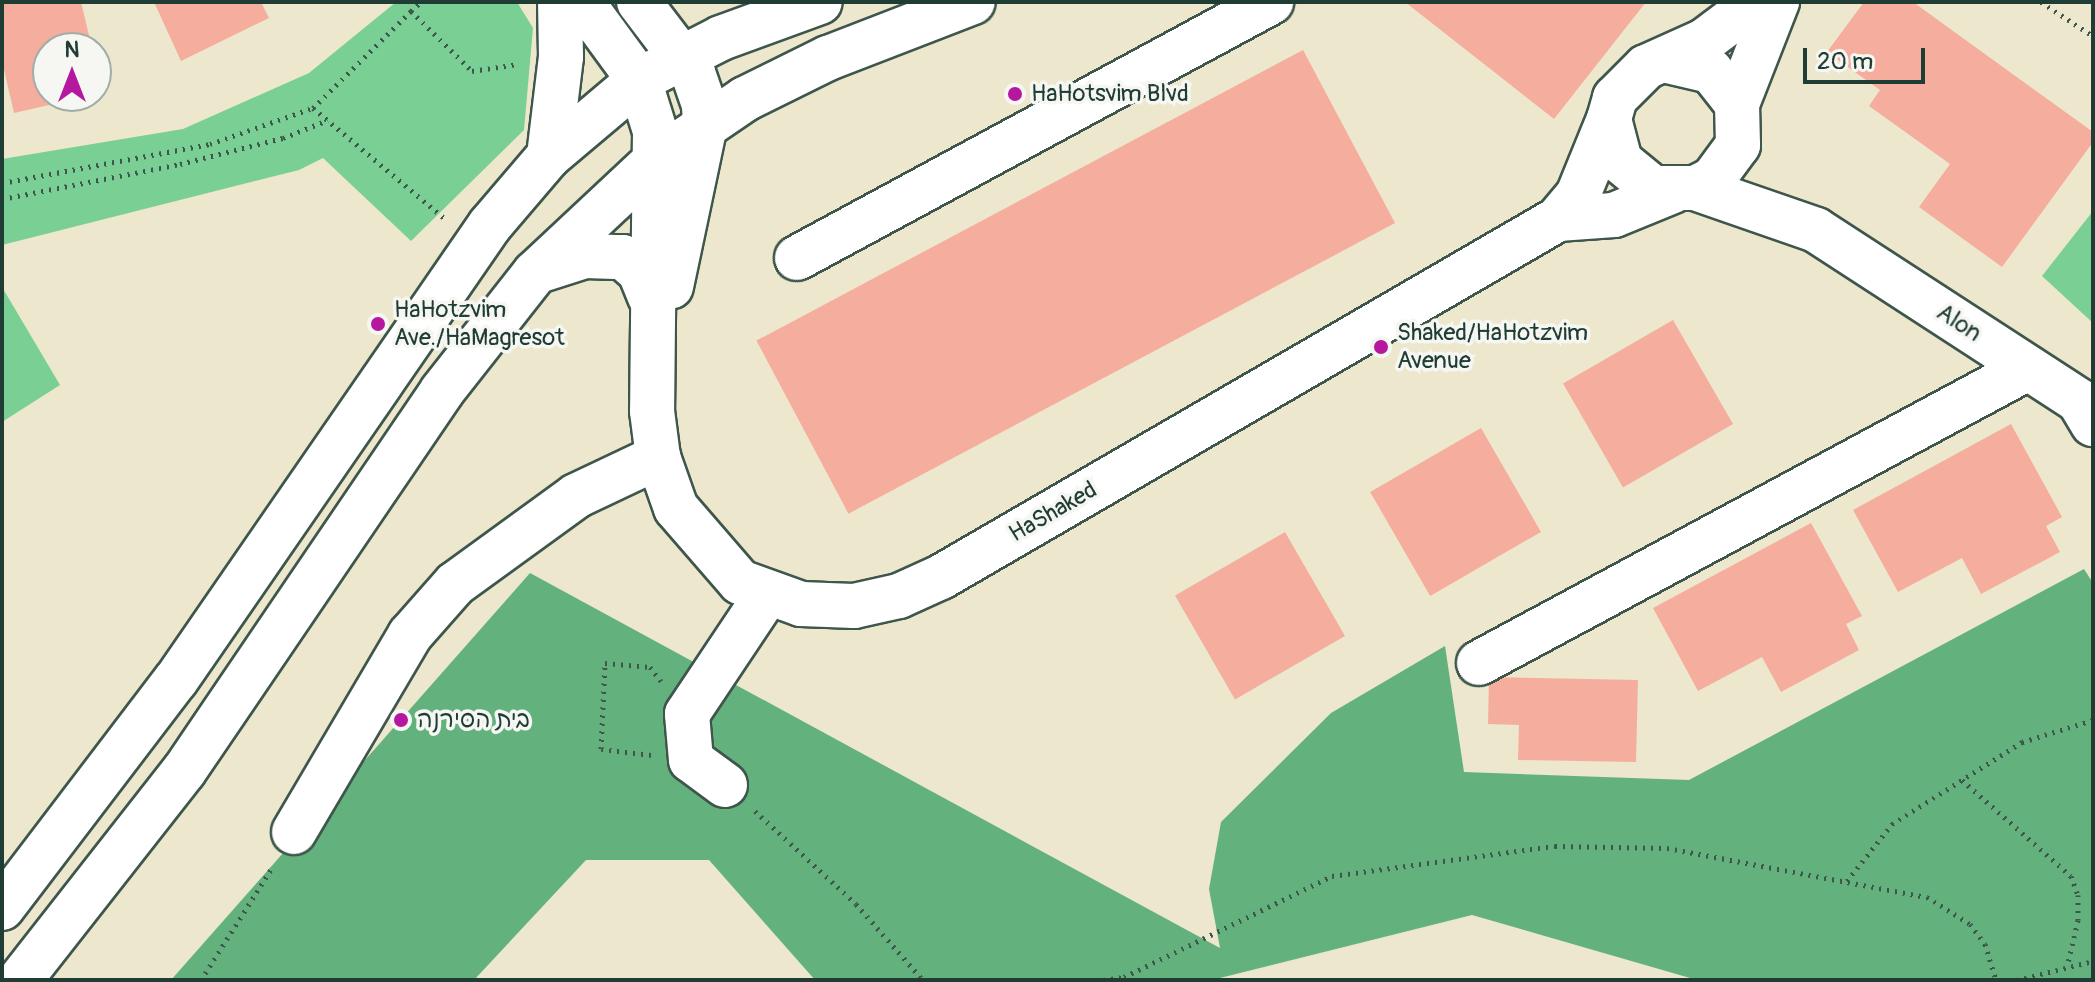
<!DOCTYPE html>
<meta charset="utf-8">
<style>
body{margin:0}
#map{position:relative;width:2095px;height:982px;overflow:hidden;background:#ece7cd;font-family:Pangolin,"Playpen Sans Hebrew",sans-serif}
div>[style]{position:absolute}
.green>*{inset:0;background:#7ad094}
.forest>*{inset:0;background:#63b27e}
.building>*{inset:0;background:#f5ae9d;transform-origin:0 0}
.path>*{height:5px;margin-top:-2.5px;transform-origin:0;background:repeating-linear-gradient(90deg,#3e564b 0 2px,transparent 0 8px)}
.roads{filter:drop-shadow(2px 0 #3e564b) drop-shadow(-2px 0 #3e564b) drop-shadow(0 2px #3e564b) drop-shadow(0 -2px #3e564b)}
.minor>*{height:44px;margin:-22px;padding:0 22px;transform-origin:22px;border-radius:22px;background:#fff}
.major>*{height:44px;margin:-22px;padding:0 22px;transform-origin:22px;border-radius:22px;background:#fff}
.dots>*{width:22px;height:22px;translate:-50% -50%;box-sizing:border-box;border:4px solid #f6f6f2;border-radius:50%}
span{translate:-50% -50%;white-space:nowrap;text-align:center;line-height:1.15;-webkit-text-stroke:7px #f6f6f2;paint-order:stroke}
.poi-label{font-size:24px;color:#1f3d34}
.left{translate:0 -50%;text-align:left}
.street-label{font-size:24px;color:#1f3d34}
.frame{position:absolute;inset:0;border:4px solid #1f3d34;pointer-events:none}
.north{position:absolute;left:32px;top:32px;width:80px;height:80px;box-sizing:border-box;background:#f6f6f2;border:2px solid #a0aca6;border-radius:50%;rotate:0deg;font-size:22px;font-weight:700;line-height:32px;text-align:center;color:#1f3d34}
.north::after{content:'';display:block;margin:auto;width:28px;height:36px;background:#b5179e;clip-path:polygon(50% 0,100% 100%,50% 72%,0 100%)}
.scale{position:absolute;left:1803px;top:48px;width:122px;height:36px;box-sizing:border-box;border:4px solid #1f3d34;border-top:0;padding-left:10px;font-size:24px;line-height:28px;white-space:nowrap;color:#1f3d34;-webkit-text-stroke:6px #f6f6f2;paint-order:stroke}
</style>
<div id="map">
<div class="green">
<i style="clip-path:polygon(396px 2px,517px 2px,533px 28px,524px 130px,411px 241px,323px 158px,299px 170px,2px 245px,2px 159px,183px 129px,309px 73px)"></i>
<i style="clip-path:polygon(2093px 211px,2093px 323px,2042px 276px)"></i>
<i style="clip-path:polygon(2px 287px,60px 385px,2px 422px)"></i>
</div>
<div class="forest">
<i style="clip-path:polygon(2084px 569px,2093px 583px,2093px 980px,1697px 980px,1472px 915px,1212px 980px,815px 980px,709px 860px,586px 860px,474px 980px,171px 980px,530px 573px,1220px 948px,1209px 889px,1221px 822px,1331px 713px,1445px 646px,1464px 772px,1689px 780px)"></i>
</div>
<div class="building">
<i style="clip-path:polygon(2px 2px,81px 2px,92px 48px,48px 48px,48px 96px,84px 97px,14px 113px,2px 61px)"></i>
<i style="clip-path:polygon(154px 2px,261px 2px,269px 18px,181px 61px)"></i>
<i style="clip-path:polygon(1405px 2px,1646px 2px,1554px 119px)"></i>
<i style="clip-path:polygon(1864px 2px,1913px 2px,2093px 132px,2093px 142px,2002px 267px,1919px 207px,1950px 164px,1869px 106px,1880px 90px,1827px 52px)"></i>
<i style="left:1303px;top:50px;width:196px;height:619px;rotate:62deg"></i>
<i style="clip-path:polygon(96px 72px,102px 93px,96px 94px)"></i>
<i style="left:1673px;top:320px;width:120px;height:127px;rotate:60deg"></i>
<i style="clip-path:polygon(2011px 424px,2062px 517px,2046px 526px,2060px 552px,1981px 594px,1962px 558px,1898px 592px,1853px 510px)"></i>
<i style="left:1481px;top:428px;width:120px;height:128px;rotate:60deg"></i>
<i style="clip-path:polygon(1811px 523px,1862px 616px,1846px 624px,1859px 650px,1781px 692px,1762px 657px,1698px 691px,1653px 608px)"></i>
<i style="left:1285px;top:532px;width:120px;height:127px;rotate:60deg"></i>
<i style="clip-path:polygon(1489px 677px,1638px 680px,1636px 762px,1518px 760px,1519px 725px,1488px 724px)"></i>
</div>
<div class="path">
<i style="left:2041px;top:2px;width:62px;rotate:33.2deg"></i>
<i style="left:411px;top:11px;width:13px;rotate:-42deg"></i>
<i style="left:313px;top:108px;width:171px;rotate:40deg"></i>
<i style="left:2px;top:183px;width:212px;rotate:-10.6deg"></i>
<i style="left:210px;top:144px;width:109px;rotate:-19.3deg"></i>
<i style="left:313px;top:108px;width:138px;rotate:-44.7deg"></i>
<i style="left:411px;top:11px;width:86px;rotate:44.5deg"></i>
<i style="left:472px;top:71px;width:47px;rotate:-8.7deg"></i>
<i style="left:2px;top:199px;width:181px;rotate:-11.1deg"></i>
<i style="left:180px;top:164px;width:106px;rotate:-14.2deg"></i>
<i style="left:283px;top:138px;width:48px;rotate:-21.8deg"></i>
<i style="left:651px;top:755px;width:50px;rotate:-173.2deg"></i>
<i style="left:601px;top:749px;width:86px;rotate:-87.3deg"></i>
<i style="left:605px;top:663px;width:45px;rotate:5.1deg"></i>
<i style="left:650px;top:667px;width:18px;rotate:52deg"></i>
<i style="left:1962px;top:780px;width:145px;rotate:41.4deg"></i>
<i style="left:2071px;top:876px;width:20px;rotate:70deg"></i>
<i style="left:2078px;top:895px;width:25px;rotate:90deg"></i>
<i style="left:2078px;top:920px;width:44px;rotate:103.1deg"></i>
<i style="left:755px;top:811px;width:137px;rotate:42.6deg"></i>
<i style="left:856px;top:904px;width:101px;rotate:48.6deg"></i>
<i style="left:1847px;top:881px;width:73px;rotate:-51.7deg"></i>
<i style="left:1892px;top:824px;width:154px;rotate:-32.2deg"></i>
<i style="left:2022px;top:742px;width:74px;rotate:-17.2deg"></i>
<i style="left:201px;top:980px;width:135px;rotate:-57.7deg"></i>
<i style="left:1103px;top:980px;width:21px;rotate:-8deg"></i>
<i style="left:1124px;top:977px;width:231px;rotate:-25.9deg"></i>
<i style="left:1332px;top:876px;width:225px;rotate:-7.7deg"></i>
<i style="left:1555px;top:846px;width:112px;rotate:1deg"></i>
<i style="left:1667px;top:848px;width:265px;rotate:10.7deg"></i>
<i style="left:1927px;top:897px;width:51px;rotate:32.1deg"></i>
<i style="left:1970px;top:924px;width:25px;rotate:53deg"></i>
<i style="left:1985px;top:944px;width:38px;rotate:73deg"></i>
<i style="left:2017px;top:980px;width:78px;rotate:-14deg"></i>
</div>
<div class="roads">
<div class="minor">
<i style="left:582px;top:2px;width:97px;rotate:53.8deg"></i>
<i style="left:639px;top:80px;width:53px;rotate:72.6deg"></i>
<i style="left:655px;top:131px;width:280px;rotate:90.6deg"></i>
<i style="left:652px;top:411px;width:46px;rotate:82.6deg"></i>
<i style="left:658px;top:457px;width:54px;rotate:70.6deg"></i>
<i style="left:676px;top:508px;width:98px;rotate:49.1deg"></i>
<i style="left:740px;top:582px;width:65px;rotate:19.8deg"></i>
<i style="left:801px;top:604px;width:53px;rotate:2.2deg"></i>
<i style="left:854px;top:606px;width:46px;rotate:-12.5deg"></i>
<i style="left:899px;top:596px;width:46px;rotate:-24.3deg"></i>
<i style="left:941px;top:577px;width:713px;rotate:-30.12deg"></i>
<i style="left:1558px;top:219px;width:31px;rotate:-50deg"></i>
<i style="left:1578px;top:195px;width:82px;rotate:-67.8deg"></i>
<i style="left:639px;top:2px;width:89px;rotate:52.7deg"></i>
<i style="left:693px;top:73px;width:34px;rotate:71deg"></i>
<i style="left:704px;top:105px;width:20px;rotate:87deg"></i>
<i style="left:705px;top:125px;width:165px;rotate:101.9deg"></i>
<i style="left:1668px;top:61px;width:44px;rotate:13.1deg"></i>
<i style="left:1711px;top:71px;width:42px;rotate:51.8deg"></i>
<i style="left:1737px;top:104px;width:41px;rotate:88.6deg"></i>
<i style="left:1738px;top:145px;width:42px;rotate:126.3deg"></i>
<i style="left:1713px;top:179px;width:20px;rotate:153deg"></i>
<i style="left:1695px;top:188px;width:42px;rotate:180deg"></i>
<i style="left:1653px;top:188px;width:43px;rotate:-140.7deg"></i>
<i style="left:1620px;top:161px;width:43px;rotate:-104.7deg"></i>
<i style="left:1609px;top:119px;width:22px;rotate:-74deg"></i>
<i style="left:1615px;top:98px;width:44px;rotate:-45deg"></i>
<i style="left:1646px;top:67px;width:64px;rotate:-24.1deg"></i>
<i style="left:1704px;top:41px;width:65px;rotate:-36.9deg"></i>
<i style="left:1737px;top:104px;width:110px;rotate:-68.6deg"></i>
<i style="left:1695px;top:188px;width:128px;rotate:19.1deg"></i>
<i style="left:1816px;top:230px;width:314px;rotate:33deg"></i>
<i style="left:2079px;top:401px;width:27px;rotate:59deg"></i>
<i style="left:1558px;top:219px;width:56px;rotate:-4.1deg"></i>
<i style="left:1614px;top:215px;width:64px;rotate:-22.1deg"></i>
<i style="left:797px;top:258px;width:539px;rotate:-28.37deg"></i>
<i style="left:1479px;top:663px;width:623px;rotate:-28.25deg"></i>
<i style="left:725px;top:785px;width:42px;rotate:-143.7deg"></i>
<i style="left:691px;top:760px;width:46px;rotate:-95deg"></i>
<i style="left:687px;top:714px;width:144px;rotate:-56.3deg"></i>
<i style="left:294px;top:832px;width:229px;rotate:-59.5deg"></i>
<i style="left:410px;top:635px;width:68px;rotate:-48.6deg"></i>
<i style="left:455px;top:584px;width:150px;rotate:-36deg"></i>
<i style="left:576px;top:496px;width:91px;rotate:-25.4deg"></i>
</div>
<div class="major">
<i style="left:549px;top:156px;width:100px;rotate:-83.1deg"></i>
<i style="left:561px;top:57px;width:55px;rotate:-91deg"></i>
<i style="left:541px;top:270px;width:46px;rotate:-17.7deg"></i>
<i style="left:585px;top:256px;width:38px;rotate:2deg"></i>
<i style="left:623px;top:257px;width:23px;rotate:41deg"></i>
<i style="left:640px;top:272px;width:27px;rotate:68deg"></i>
<i style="left:2px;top:908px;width:287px;rotate:-52.7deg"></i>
<i style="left:176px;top:680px;width:553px;rotate:-55.39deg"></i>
<i style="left:490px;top:225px;width:91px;rotate:-49.5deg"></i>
<i style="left:549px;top:156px;width:118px;rotate:-40.2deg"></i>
<i style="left:639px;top:80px;width:92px;rotate:-27.1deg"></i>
<i style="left:721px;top:38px;width:105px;rotate:-20deg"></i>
<i style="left:20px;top:980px;width:266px;rotate:-51.9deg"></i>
<i style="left:184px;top:771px;width:459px;rotate:-55.8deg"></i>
<i style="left:442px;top:391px;width:150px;rotate:-51.8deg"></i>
<i style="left:535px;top:273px;width:167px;rotate:-43.1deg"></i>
<i style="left:657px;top:159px;width:107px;rotate:-34.3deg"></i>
<i style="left:745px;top:99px;width:93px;rotate:-26.3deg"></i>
<i style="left:828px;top:58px;width:155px;rotate:-21.1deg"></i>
</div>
</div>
<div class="dots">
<i style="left:1015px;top:94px;background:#b5179e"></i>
<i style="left:378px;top:324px;background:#b5179e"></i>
<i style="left:1381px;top:347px;background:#b5179e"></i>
<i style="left:401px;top:720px;background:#b5179e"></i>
</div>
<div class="poi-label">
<span class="left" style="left:1031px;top:94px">HaHotsvim Blvd</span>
<span class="left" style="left:394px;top:324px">HaHotzvim<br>Ave./HaMagresot</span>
<span class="left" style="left:1397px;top:347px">Shaked/HaHotzvim<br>Avenue</span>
<span class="left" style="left:417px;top:720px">בית הסירנה</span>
</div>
<div class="street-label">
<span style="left:1959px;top:323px;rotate:33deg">Alon</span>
<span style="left:1053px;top:512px;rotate:-30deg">HaShaked</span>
</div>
<div class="frame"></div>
<div class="north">N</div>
<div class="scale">20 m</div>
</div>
